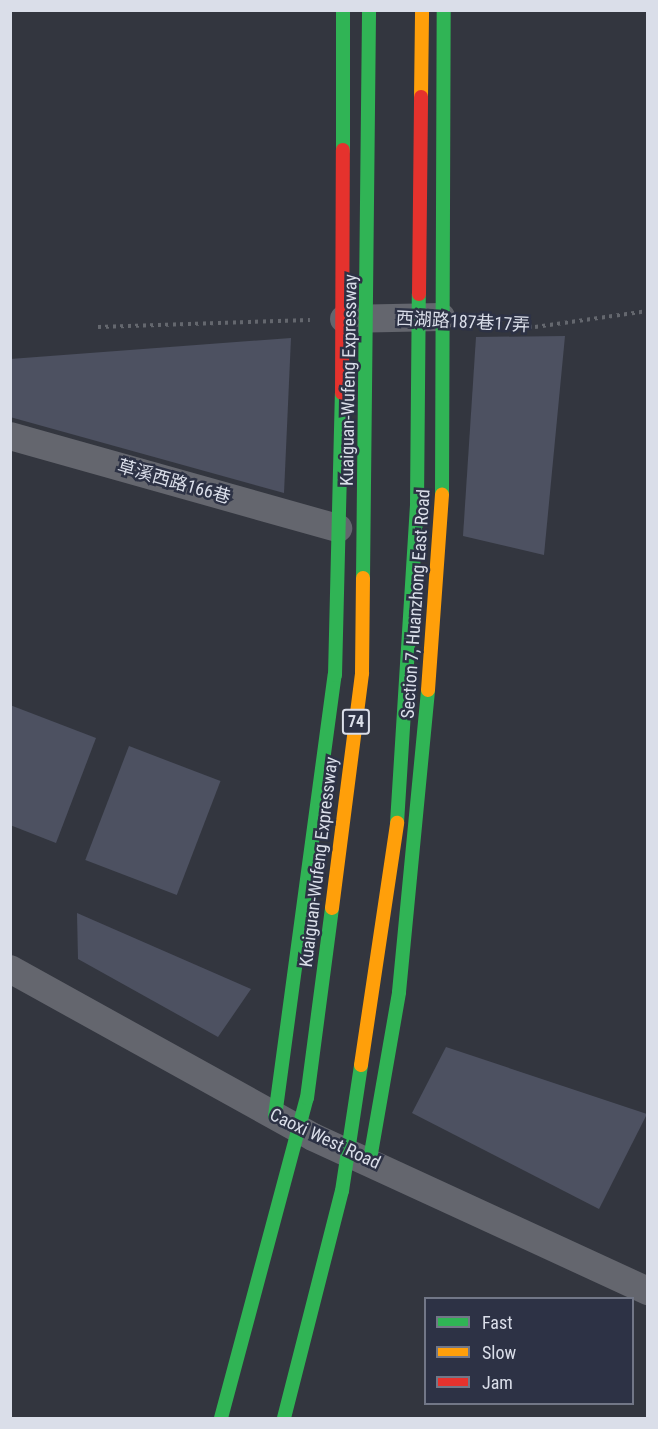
<!DOCTYPE html>
<meta charset="utf-8">
<style>
body{margin:0}
#map{position:relative;width:658px;height:1429px;overflow:hidden;background:#33363f;font-family:"Roboto Condensed","Noto Sans TC",sans-serif}
div>[style]{position:absolute}
.building>*{inset:0;background:#4d5161;transform-origin:0 0}
.path>*{height:4px;margin-top:-2px;transform-origin:0;background:repeating-linear-gradient(90deg,#64676e 0 3px,transparent 0 7.5px)}
.street>*{height:28px;margin:-14px;padding:0 14px;transform-origin:14px;border-radius:14px;background:#64666e}
.fast>*{height:14px;margin:-7px;padding:0 7px;transform-origin:7px;border-radius:7px;background:#30b455}
.slow>*{height:14px;margin:-7px;padding:0 7px;transform-origin:7px;border-radius:7px;background:#ff9f0a}
.jam>*{height:14px;margin:-7px;padding:0 7px;transform-origin:7px;border-radius:7px;background:#e5322d}
span{translate:-50% -50%;white-space:nowrap;text-align:center;line-height:1.15;-webkit-text-stroke:5px #2d3245;paint-order:stroke}
.shield-label span{padding:2px 4px;background:#2d3245;border:2px solid;border-radius:4px;-webkit-text-stroke-width:0}
.shield-label{font-size:16px;color:#dadee9;font-weight:700}
.street-label{font-size:18px;color:#dadee9}
.frame{position:absolute;inset:0;border:12px solid #dadee9;pointer-events:none}
.legend{position:absolute;left:424px;top:1297px;width:210px;height:108px;box-sizing:border-box;background:#2d3245;border:2px solid #727787;margin:0;padding:8px 10px;list-style:none;font-size:18px;color:#dadee9}
.legend li{display:flex;align-items:center;gap:12px;height:30px}
.legend b{width:30px;border:2px solid #727787}
</style>
<div id="map">
<div class="building">
<i style="clip-path:polygon(565px 336px,544px 555px,463px 536px,476px 337px)"></i>
<i style="clip-path:polygon(291px 338px,284px 493px,10px 417px,10px 359px)"></i>
<i style="clip-path:polygon(10px 705px,96px 738px,56px 843px,10px 825px)"></i>
<i style="left:129px;top:746px;width:98px;height:122px;rotate:21deg"></i>
<i style="clip-path:polygon(77px 913px,251px 989px,218px 1037px,78px 959px)"></i>
<i style="clip-path:polygon(446px 1047px,647px 1114px,599px 1209px,412px 1113px)"></i>
</div>
<div class="path">
<i style="left:477px;top:321px;width:58px;rotate:5.9deg"></i>
<i style="left:535px;top:327px;width:114px;rotate:-8.1deg"></i>
<i style="left:98px;top:327px;width:212px;rotate:-1.9deg"></i>
</div>
<div class="street">
<i style="left:344px;top:319px;width:97px;rotate:-1.2deg"></i>
<i style="left:10px;top:436px;width:341px;rotate:15.7deg"></i>
<i style="left:10px;top:969px;width:346px;rotate:29deg"></i>
<i style="left:313px;top:1137px;width:369px;rotate:24.7deg"></i>
</div>
<div class="fast">
<i style="left:343px;top:10px;width:140px;rotate:90deg"></i>
<i style="left:442px;top:494px;width:484px;rotate:-89.8deg"></i>
<i style="left:363px;top:578px;width:568px;rotate:-89.39deg"></i>
<i style="left:397px;top:823px;width:321px;rotate:-86.4deg"></i>
<i style="left:417px;top:503px;width:209px;rotate:-89.5deg"></i>
<i style="left:275px;top:1116px;width:445px;rotate:-82.3deg"></i>
<i style="left:335px;top:675px;width:282px;rotate:-88.6deg"></i>
<i style="left:370px;top:1159px;width:169px;rotate:-80.1deg"></i>
<i style="left:399px;top:992px;width:303px;rotate:-84.5deg"></i>
<i style="left:221px;top:1418px;width:331px;rotate:-75deg"></i>
<i style="left:307px;top:1098px;width:192px;rotate:-82.5deg"></i>
<i style="left:284px;top:1418px;width:234px;rotate:-75.7deg"></i>
<i style="left:342px;top:1191px;width:127px;rotate:-81.4deg"></i>
</div>
<div class="slow">
<i style="left:421px;top:97px;width:87px;rotate:-89.3deg"></i>
<i style="left:428px;top:690px;width:196px;rotate:-85.9deg"></i>
<i style="left:332px;top:908px;width:237px;rotate:-82.7deg"></i>
<i style="left:362px;top:673px;width:95px;rotate:-89.4deg"></i>
<i style="left:361px;top:1065px;width:245px;rotate:-81.5deg"></i>
</div>
<div class="jam">
<i style="left:419px;top:294px;width:197px;rotate:-89.4deg"></i>
<i style="left:342px;top:393px;width:243px;rotate:-89.8deg"></i>
</div>
<div class="shield-label">
<span style="left:356px;top:722px">74</span>
</div>
<div class="street-label">
<span style="left:463px;top:322px;rotate:3deg">西湖路187巷17弄</span>
<span style="left:349px;top:380px;rotate:-89deg">Kuaiguan-Wufeng Expressway</span>
<span style="left:174px;top:482px;rotate:16deg">草溪西路166巷</span>
<span style="left:416px;top:604px;rotate:-86deg">Section 7, Huanzhong East Road</span>
<span style="left:319px;top:862px;rotate:-83deg">Kuaiguan-Wufeng Expressway</span>
<span style="left:325px;top:1139px;rotate:25deg">Caoxi West Road</span>
</div>
<div class="frame"></div>
<ul class="legend">
<li><b style="height:8px;background:#30b455"></b>Fast</li>
<li><b style="height:8px;background:#ff9f0a"></b>Slow</li>
<li><b style="height:8px;background:#e5322d"></b>Jam</li>
</ul>
</div>
